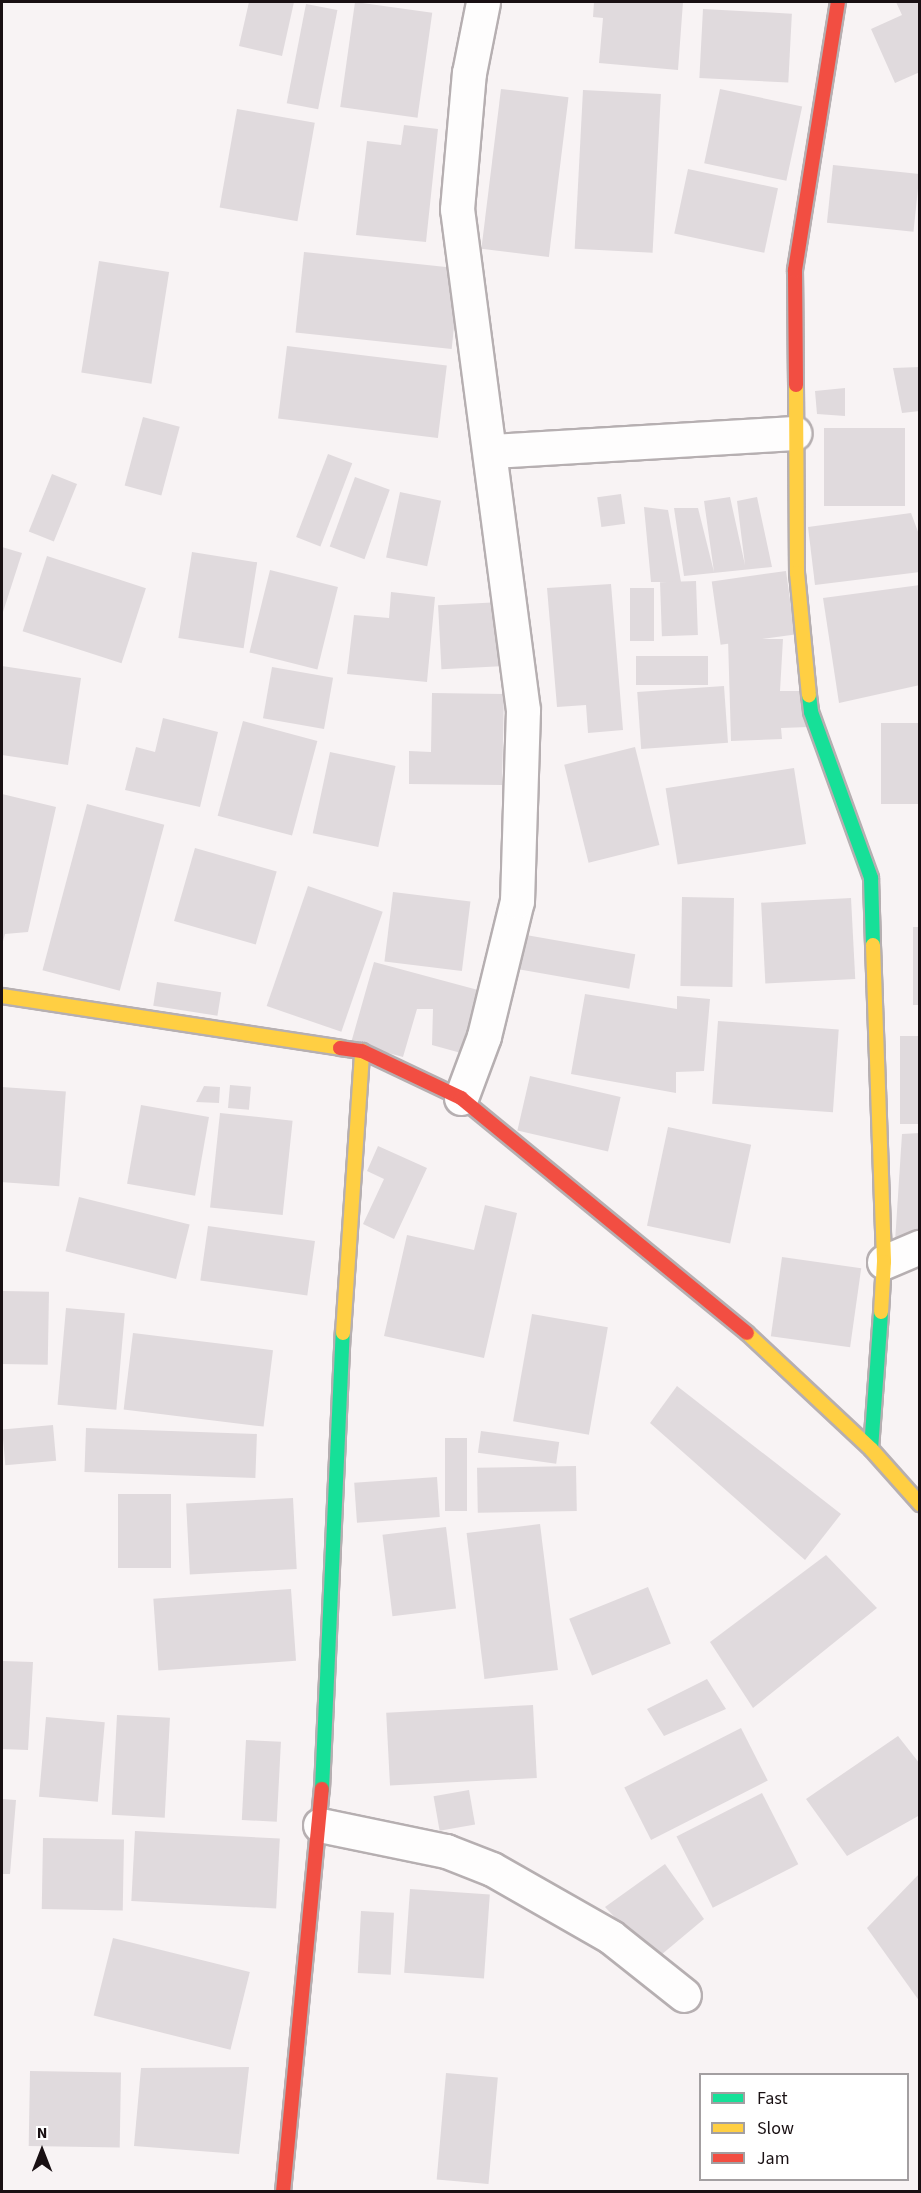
<!DOCTYPE html>
<style>
body{margin:0}
#map{position:relative;width:921px;height:2193px;overflow:hidden;background:#f8f3f4;font-family:"Source Sans 3",sans-serif}
div>[style]{position:absolute}
.building>*{inset:0;background:#e0dadd;transform-origin:0 0}
.roads{filter:drop-shadow(2px 0 #b6afb1) drop-shadow(-2px 0 #b6afb1) drop-shadow(0 2px #b6afb1) drop-shadow(0 -2px #b6afb1)}
.street>*{height:33px;margin:-16.5px;padding:0 16.5px;transform-origin:16.5px;border-radius:16.5px;background:#fefdfd}
.fast>*{height:14px;margin:-7px;padding:0 7px;transform-origin:7px;border-radius:7px;background:#16e098}
.slow>*{height:14px;margin:-7px;padding:0 7px;transform-origin:7px;border-radius:7px;background:#ffcf43}
.jam>*{height:14px;margin:-7px;padding:0 7px;transform-origin:7px;border-radius:7px;background:#f24e42}
span{translate:-50% -50%;white-space:nowrap;text-align:center;line-height:1.15;-webkit-text-stroke:6px #fff;paint-order:stroke}
.frame{position:absolute;inset:0;border:3px solid #191013;pointer-events:none}
.legend{position:absolute;left:699px;top:2073px;width:210px;height:108px;box-sizing:border-box;background:#fff;border:2px solid #a39fa1;margin:0;padding:8px 10px;list-style:none;font-size:18px;color:#191013}
.legend li{display:flex;align-items:center;gap:12px;height:30px}
.legend b{width:30px;border:2px solid #a39fa1}
.north{position:absolute;left:12px;top:2121px;width:60px;height:60px;-webkit-text-stroke:4px #fff;paint-order:stroke;rotate:0deg;font-size:16px;font-weight:700;line-height:24px;text-align:center;color:#191013}
.north::after{content:'';display:block;margin:auto;width:21px;height:27px;background:#191013;clip-path:polygon(50% 0,100% 100%,50% 72%,0 100%)}
</style>
<div id="map">
<div class="building">
<i style="clip-path:polygon(249px 2px,294px 2px,282px 56px,239px 46px)"></i>
<i style="left:355px;top:2px;width:78px;height:106px;rotate:8deg"></i>
<i style="clip-path:polygon(594px 2px,683px 2px,678px 70px,599px 63px,603px 18px,593px 17px)"></i>
<i style="clip-path:polygon(896px 2px,920px 2px,920px 72px,895px 83px,871px 29px,902px 15px)"></i>
<i style="left:306px;top:4px;width:32px;height:101px;rotate:11deg"></i>
<i style="left:703px;top:9px;width:89px;height:69px;rotate:3deg"></i>
<i style="left:501px;top:89px;width:68px;height:161px;rotate:7deg"></i>
<i style="left:720px;top:89px;width:84px;height:76px;rotate:12deg"></i>
<i style="left:583px;top:90px;width:78px;height:159px;rotate:3deg"></i>
<i style="left:237px;top:109px;width:79px;height:100px;rotate:10deg"></i>
<i style="clip-path:polygon(404px 125px,438px 129px,426px 242px,356px 235px,367px 141px,401px 145px)"></i>
<i style="left:833px;top:165px;width:87px;height:58px;rotate:6deg"></i>
<i style="left:688px;top:169px;width:92px;height:66px;rotate:12deg"></i>
<i style="left:304px;top:252px;width:157px;height:81px;rotate:6deg"></i>
<i style="left:99px;top:261px;width:71px;height:113px;rotate:9deg"></i>
<i style="left:287px;top:346px;width:161px;height:73px;rotate:7deg"></i>
<i style="clip-path:polygon(920px 367px,920px 411px,902px 413px,893px 368px)"></i>
<i style="clip-path:polygon(845px 388px,845px 416px,817px 414px,815px 391px)"></i>
<i style="left:143px;top:417px;width:38px;height:71px;rotate:15deg"></i>
<i style="left:905px;top:428px;width:78px;height:81px;rotate:90deg"></i>
<i style="left:328px;top:454px;width:26px;height:89px;rotate:21deg"></i>
<i style="left:52px;top:474px;width:27px;height:62px;rotate:22deg"></i>
<i style="left:355px;top:477px;width:37px;height:74px;rotate:20deg"></i>
<i style="left:400px;top:492px;width:42px;height:67px;rotate:12deg"></i>
<i style="left:621px;top:494px;width:30px;height:24px;rotate:82deg"></i>
<i style="clip-path:polygon(730px 497px,745px 565px,737px 501px,757px 497px,772px 567px,684px 576px,674px 508px,698px 508px,714px 572px,704px 501px)"></i>
<i style="clip-path:polygon(644px 507px,668px 510px,681px 582px,651px 582px)"></i>
<i style="clip-path:polygon(911px 513px,920px 537px,920px 572px,815px 585px,808px 527px)"></i>
<i style="clip-path:polygon(2px 547px,22px 553px,3px 612px,2px 611px)"></i>
<i style="left:192px;top:552px;width:66px;height:87px;rotate:9deg"></i>
<i style="left:47px;top:556px;width:104px;height:79px;rotate:18deg"></i>
<i style="left:270px;top:570px;width:70px;height:85px;rotate:14deg"></i>
<i style="left:786px;top:571px;width:64px;height:75px;rotate:82deg"></i>
<i style="left:696px;top:581px;width:54px;height:36px;rotate:88deg"></i>
<i style="clip-path:polygon(611px 584px,623px 730px,588px 733px,586px 705px,557px 707px,547px 588px)"></i>
<i style="clip-path:polygon(920px 585px,920px 685px,839px 703px,823px 598px)"></i>
<i style="left:630px;top:588px;width:24px;height:53px"></i>
<i style="clip-path:polygon(391px 592px,435px 597px,427px 682px,347px 674px,354px 615px,389px 618px)"></i>
<i style="left:502px;top:602px;width:64px;height:64px;rotate:87deg"></i>
<i style="clip-path:polygon(728px 639px,783px 639px,780px 691px,804px 691px,809px 727px,781px 728px,782px 739px,731px 741px)"></i>
<i style="left:636px;top:656px;width:72px;height:29px"></i>
<i style="clip-path:polygon(2px 666px,81px 678px,68px 765px,2px 755px)"></i>
<i style="left:272px;top:667px;width:62px;height:52px;rotate:10deg"></i>
<i style="left:724px;top:686px;width:57px;height:87px;rotate:86deg"></i>
<i style="clip-path:polygon(432px 693px,504px 694px,502px 785px,409px 784px,409px 751px,431px 752px)"></i>
<i style="clip-path:polygon(163px 718px,218px 732px,200px 807px,125px 790px,136px 747px,155px 752px)"></i>
<i style="left:243px;top:721px;width:77px;height:98px;rotate:15deg"></i>
<i style="left:920px;top:723px;width:81px;height:39px;rotate:90deg"></i>
<i style="left:635px;top:747px;width:101px;height:73px;rotate:76deg"></i>
<i style="left:330px;top:752px;width:67px;height:83px;rotate:12deg"></i>
<i style="left:794px;top:768px;width:77px;height:130px;rotate:81deg"></i>
<i style="clip-path:polygon(2px 794px,56px 807px,28px 932px,5px 934px,2px 945px)"></i>
<i style="left:87px;top:804px;width:80px;height:172px;rotate:15deg"></i>
<i style="left:195px;top:848px;width:85px;height:76px;rotate:16deg"></i>
<i style="left:308px;top:886px;width:79px;height:127px;rotate:19deg"></i>
<i style="left:393px;top:892px;width:78px;height:70px;rotate:7deg"></i>
<i style="left:682px;top:897px;width:52px;height:89px;rotate:1deg"></i>
<i style="left:851px;top:898px;width:81px;height:90px;rotate:87deg"></i>
<i style="left:920px;top:927px;width:78px;height:7px;rotate:90deg"></i>
<i style="left:526px;top:935px;width:111px;height:35px;rotate:10deg"></i>
<i style="clip-path:polygon(374px 962px,478px 990px,461px 1053px,432px 1045px,433px 1009px,417px 1009px,403px 1057px,351px 1043px)"></i>
<i style="left:157px;top:982px;width:65px;height:24px;rotate:9deg"></i>
<i style="clip-path:polygon(585px 994px,677px 1009px,677px 996px,710px 999px,704px 1071px,676px 1072px,676px 1093px,571px 1074px)"></i>
<i style="left:718px;top:1021px;width:121px;height:83px;rotate:4deg"></i>
<i style="left:900px;top:1036px;width:20px;height:88px"></i>
<i style="left:530px;top:1076px;width:93px;height:56px;rotate:13deg"></i>
<i style="left:230px;top:1085px;width:21px;height:23px;rotate:5deg"></i>
<i style="clip-path:polygon(204px 1086px,220px 1087px,219px 1103px,196px 1102px)"></i>
<i style="left:2px;top:1087px;width:64px;height:95px;rotate:4deg"></i>
<i style="left:141px;top:1105px;width:69px;height:80px;rotate:10deg"></i>
<i style="left:220px;top:1113px;width:73px;height:95px;rotate:6deg"></i>
<i style="left:668px;top:1127px;width:85px;height:101px;rotate:12deg"></i>
<i style="clip-path:polygon(920px 1133px,920px 1239px,895px 1242px,902px 1134px)"></i>
<i style="clip-path:polygon(378px 1146px,427px 1168px,394px 1239px,363px 1224px,384px 1179px,367px 1171px)"></i>
<i style="left:79px;top:1197px;width:114px;height:56px;rotate:14deg"></i>
<i style="clip-path:polygon(485px 1205px,517px 1213px,484px 1358px,384px 1336px,407px 1235px,474px 1250px)"></i>
<i style="left:208px;top:1226px;width:108px;height:55px;rotate:8deg"></i>
<i style="left:782px;top:1257px;width:80px;height:80px;rotate:8deg"></i>
<i style="left:2px;top:1291px;width:47px;height:73px;rotate:1deg"></i>
<i style="left:66px;top:1308px;width:59px;height:97px;rotate:5deg"></i>
<i style="left:532px;top:1314px;width:77px;height:109px;rotate:10deg"></i>
<i style="left:133px;top:1333px;width:141px;height:77px;rotate:7deg"></i>
<i style="clip-path:polygon(677px 1386px,841px 1514px,805px 1560px,650px 1423px)"></i>
<i style="left:53px;top:1425px;width:36px;height:51px;rotate:85deg"></i>
<i style="left:86px;top:1428px;width:171px;height:44px;rotate:2deg"></i>
<i style="left:481px;top:1431px;width:79px;height:22px;rotate:8deg"></i>
<i style="left:445px;top:1438px;width:22px;height:73px"></i>
<i style="left:576px;top:1466px;width:45px;height:99px;rotate:89deg"></i>
<i style="left:437px;top:1477px;width:40px;height:83px;rotate:86deg"></i>
<i style="left:118px;top:1494px;width:53px;height:74px"></i>
<i style="left:293px;top:1498px;width:71px;height:107px;rotate:87deg"></i>
<i style="left:540px;top:1524px;width:147px;height:74px;rotate:83deg"></i>
<i style="left:446px;top:1527px;width:82px;height:64px;rotate:83deg"></i>
<i style="clip-path:polygon(826px 1555px,877px 1608px,753px 1708px,710px 1642px)"></i>
<i style="left:648px;top:1587px;width:61px;height:85px;rotate:68deg"></i>
<i style="left:291px;top:1589px;width:72px;height:138px;rotate:86deg"></i>
<i style="clip-path:polygon(2px 1661px,33px 1662px,28px 1750px,2px 1749px)"></i>
<i style="clip-path:polygon(707px 1679px,726px 1709px,664px 1736px,647px 1709px)"></i>
<i style="left:533px;top:1705px;width:73px;height:147px;rotate:87deg"></i>
<i style="left:117px;top:1715px;width:53px;height:100px;rotate:3deg"></i>
<i style="left:46px;top:1717px;width:59px;height:80px;rotate:5deg"></i>
<i style="left:741px;top:1728px;width:59px;height:131px;rotate:63deg"></i>
<i style="clip-path:polygon(898px 1736px,920px 1764px,920px 1815px,847px 1856px,806px 1799px)"></i>
<i style="left:246px;top:1740px;width:35px;height:80px;rotate:3deg"></i>
<i style="left:469px;top:1790px;width:35px;height:36px;rotate:80deg"></i>
<i style="left:762px;top:1793px;width:80px;height:96px;rotate:63deg"></i>
<i style="clip-path:polygon(2px 1799px,16px 1800px,10px 1874px,2px 1874px)"></i>
<i style="left:135px;top:1831px;width:145px;height:70px;rotate:3deg"></i>
<i style="left:43px;top:1838px;width:81px;height:71px;rotate:1deg"></i>
<i style="clip-path:polygon(665px 1864px,704px 1919px,655px 1960px,605px 1907px)"></i>
<i style="clip-path:polygon(920px 1873px,920px 2002px,867px 1928px)"></i>
<i style="left:410px;top:1889px;width:80px;height:84px;rotate:4deg"></i>
<i style="left:361px;top:1911px;width:33px;height:62px;rotate:3deg"></i>
<i style="left:113px;top:1938px;width:141px;height:80px;rotate:14deg"></i>
<i style="clip-path:polygon(249px 2067px,239px 2154px,134px 2146px,141px 2068px)"></i>
<i style="left:30px;top:2071px;width:91px;height:75px;rotate:1deg"></i>
<i style="left:446px;top:2073px;width:52px;height:107px;rotate:5deg"></i>
</div>
<div class="roads">
<div class="street">
<i style="left:492px;top:451px;width:303px;rotate:-3.4deg"></i>
<i style="left:461px;top:1098px;width:66px;rotate:-69.6deg"></i>
<i style="left:484px;top:1036px;width:139px;rotate:-76.3deg"></i>
<i style="left:517px;top:901px;width:191px;rotate:-88.2deg"></i>
<i style="left:523px;top:710px;width:505px;rotate:-97.5deg"></i>
<i style="left:457px;top:209px;width:137px;rotate:-85deg"></i>
<i style="left:469px;top:73px;width:72px;rotate:-78.8deg"></i>
<i style="left:884px;top:1262px;width:39px;rotate:-23deg"></i>
<i style="left:320px;top:1825px;width:129px;rotate:11.7deg"></i>
<i style="left:446px;top:1851px;width:49px;rotate:21.4deg"></i>
<i style="left:492px;top:1869px;width:137px;rotate:29.7deg"></i>
<i style="left:611px;top:1937px;width:93px;rotate:38.5deg"></i>
</div>
<div class="fast">
<i style="left:809px;top:695px;width:17px;rotate:83deg"></i>
<i style="left:811px;top:712px;width:177px;rotate:70.1deg"></i>
<i style="left:871px;top:878px;width:67px;rotate:88.3deg"></i>
<i style="left:871px;top:1449px;width:137px;rotate:-85.8deg"></i>
<i style="left:322px;top:1789px;width:456px;rotate:-87.4deg"></i>
</div>
<div class="slow">
<i style="left:796px;top:385px;width:188px;rotate:89.7deg"></i>
<i style="left:797px;top:573px;width:123px;rotate:84.4deg"></i>
<i style="left:873px;top:945px;width:317px;rotate:88deg"></i>
<i style="left:884px;top:1262px;width:50px;rotate:93.4deg"></i>
<i style="left:2px;top:996px;width:342px;rotate:8.7deg"></i>
<i style="left:343px;top:1333px;width:283px;rotate:-86.1deg"></i>
<i style="left:747px;top:1333px;width:170px;rotate:43.1deg"></i>
<i style="left:871px;top:1449px;width:74px;rotate:48.3deg"></i>
</div>
<div class="jam">
<i style="left:796px;top:385px;width:115px;rotate:-90.5deg"></i>
<i style="left:795px;top:270px;width:271px;rotate:-80.9deg"></i>
<i style="left:340px;top:1048px;width:22px;rotate:8deg"></i>
<i style="left:362px;top:1051px;width:110px;rotate:25.4deg"></i>
<i style="left:461px;top:1098px;width:370px;rotate:39.4deg"></i>
<i style="left:283px;top:2192px;width:405px;rotate:-84.5deg"></i>
</div>
</div>
<div class="frame"></div>
<ul class="legend">
<li><b style="height:8px;background:#16e098"></b>Fast</li>
<li><b style="height:8px;background:#ffcf43"></b>Slow</li>
<li><b style="height:8px;background:#f24e42"></b>Jam</li>
</ul>
<div class="north">N</div>
</div>
